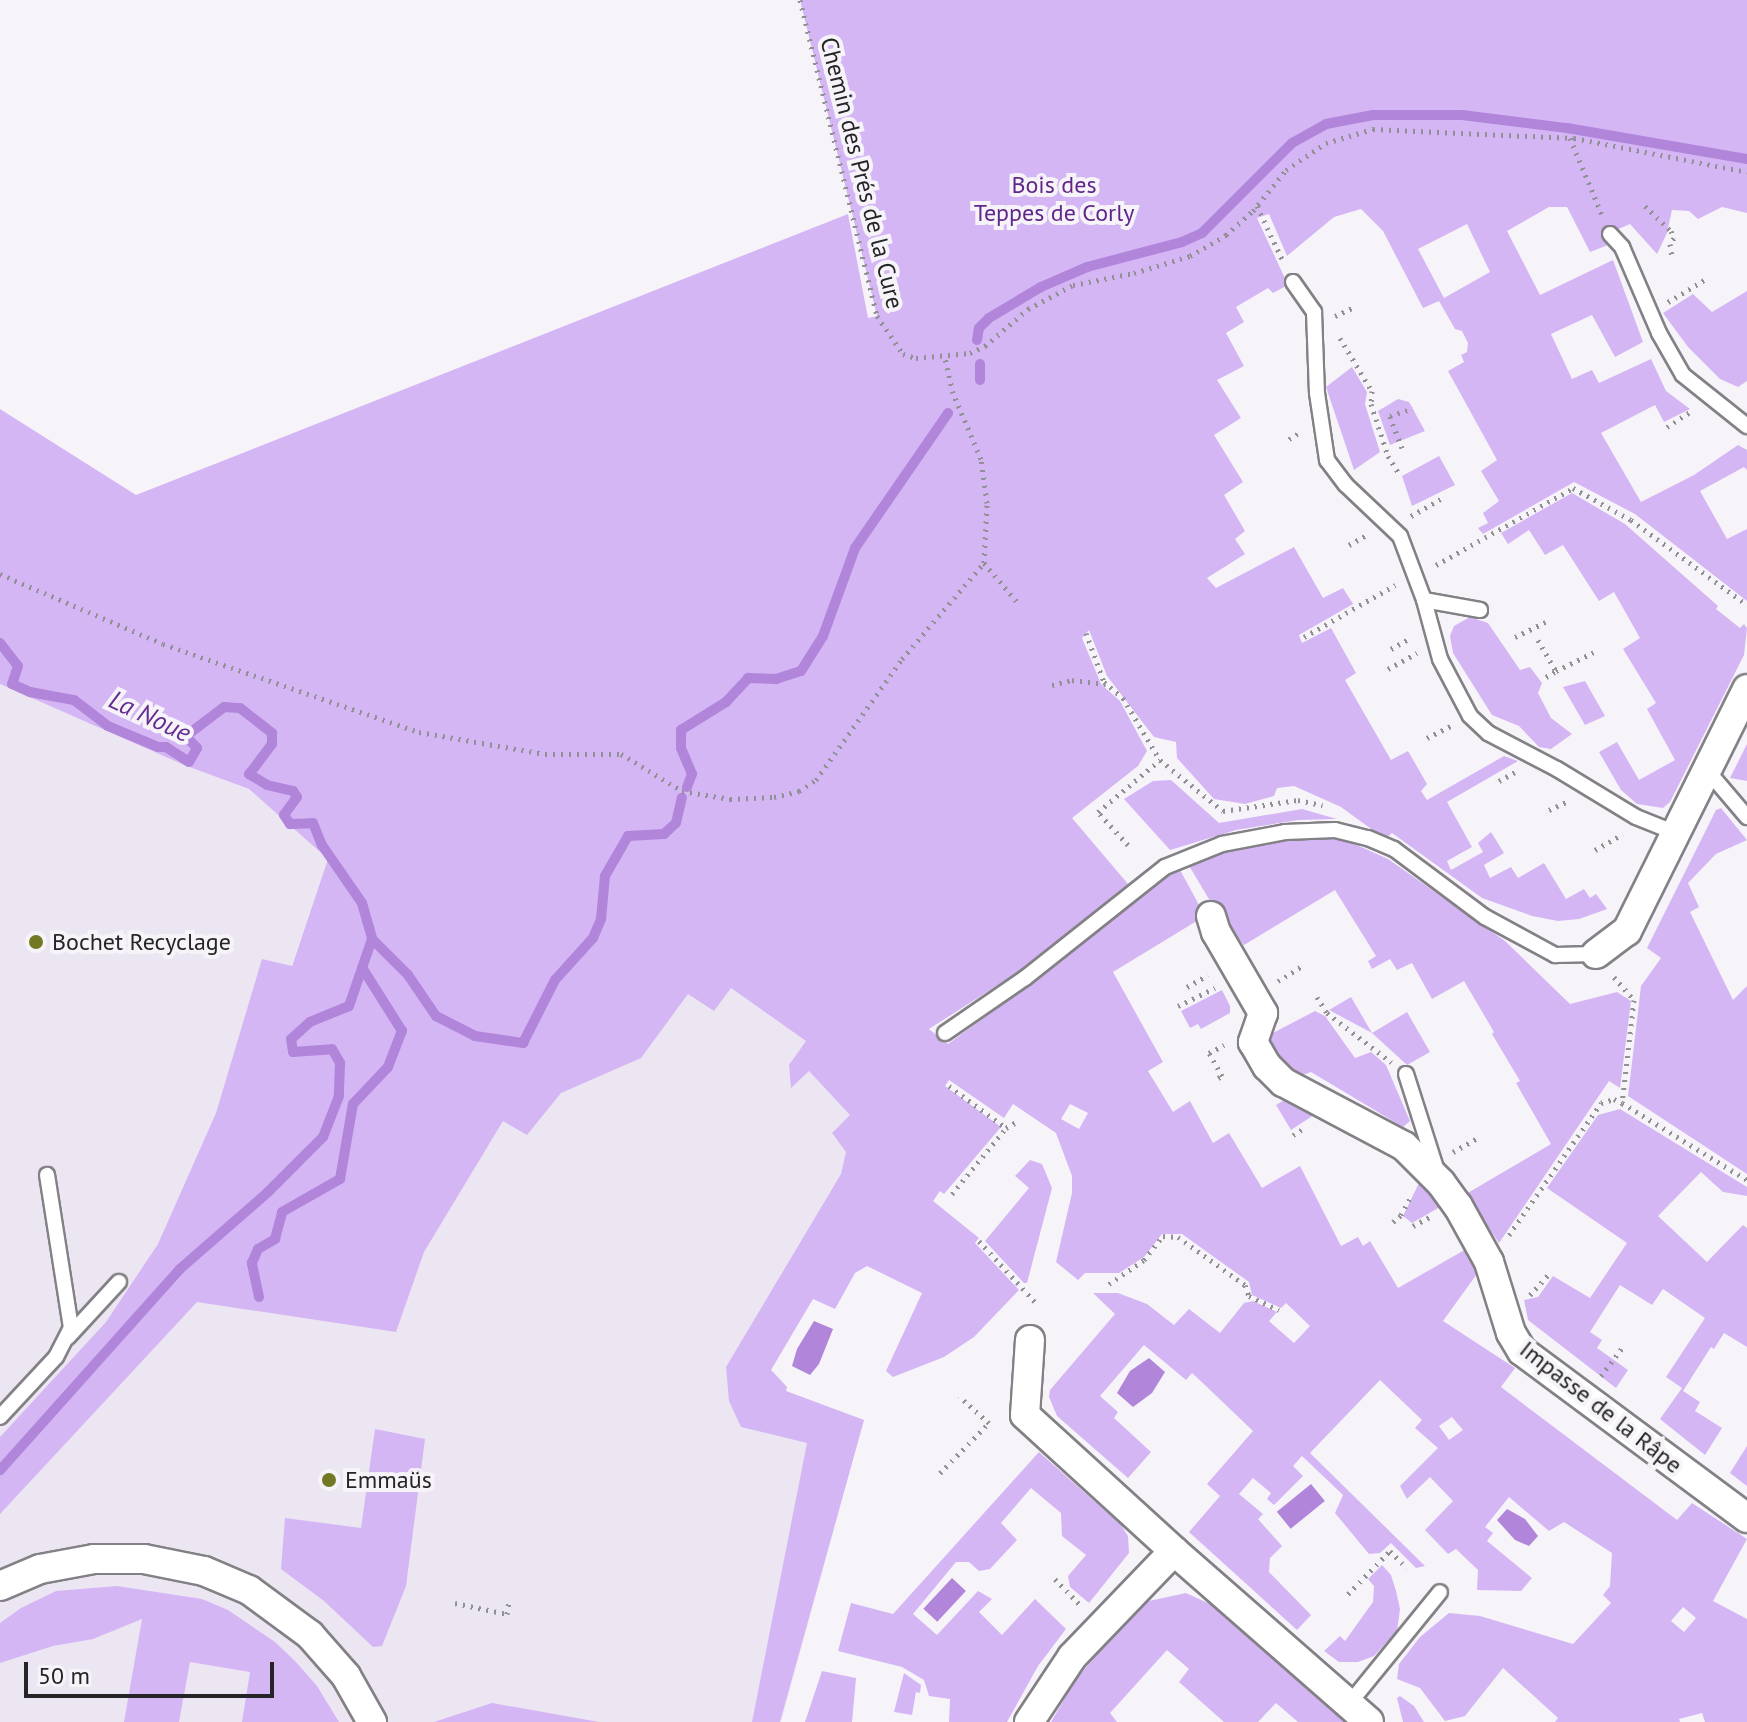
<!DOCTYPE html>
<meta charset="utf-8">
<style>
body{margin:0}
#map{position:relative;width:1747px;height:1722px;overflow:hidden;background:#f6f4f9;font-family:"PT Sans",sans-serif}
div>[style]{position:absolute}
.built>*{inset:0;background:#ece6f2}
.green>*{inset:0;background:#d5b6f5}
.water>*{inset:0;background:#b185da;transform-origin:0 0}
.stream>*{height:10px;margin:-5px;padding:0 5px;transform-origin:5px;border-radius:5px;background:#b185da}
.path>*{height:5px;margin-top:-2.5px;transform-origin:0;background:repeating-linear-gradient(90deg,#919093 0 2px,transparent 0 8px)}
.roads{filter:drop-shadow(2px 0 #838185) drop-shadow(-2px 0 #838185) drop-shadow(0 2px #838185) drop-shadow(0 -2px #838185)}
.lane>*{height:14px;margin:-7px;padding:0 7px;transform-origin:7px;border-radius:7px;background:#fff}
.street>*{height:28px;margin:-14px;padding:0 14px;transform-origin:14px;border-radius:14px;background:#fff}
.dots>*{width:22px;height:22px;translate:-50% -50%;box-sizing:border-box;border:4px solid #f6f4f9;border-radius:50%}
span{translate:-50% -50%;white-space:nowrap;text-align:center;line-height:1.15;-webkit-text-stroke:8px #f6f4f9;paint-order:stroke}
.street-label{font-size:24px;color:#252426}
.park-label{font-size:24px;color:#60268a}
.poi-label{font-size:24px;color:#252426}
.left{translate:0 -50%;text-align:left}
.water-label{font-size:26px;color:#662d90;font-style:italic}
.scale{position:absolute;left:24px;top:1662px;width:250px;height:36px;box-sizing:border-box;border:4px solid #252426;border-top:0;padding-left:10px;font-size:24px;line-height:28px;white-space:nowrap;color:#252426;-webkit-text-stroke:6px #f6f4f9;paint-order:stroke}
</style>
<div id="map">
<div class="built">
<i style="clip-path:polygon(0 684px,184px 765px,249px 789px,328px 859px,177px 1299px,374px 1216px,712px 917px,963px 1057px,879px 1186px,771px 1369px,787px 1387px,786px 1391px,864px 1420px,781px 1722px,0 1722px)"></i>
</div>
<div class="green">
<i style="clip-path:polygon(evenodd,800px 0,1747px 0,1747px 213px,1722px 207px,1698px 219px,1689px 211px,1672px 210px,1667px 233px,1657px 254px,1630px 224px,1605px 235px,1608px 245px,1590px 252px,1567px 207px,1549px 207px,1507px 231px,1540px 295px,1613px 260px,1643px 342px,1615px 357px,1592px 315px,1551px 334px,1572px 379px,1592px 370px,1599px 383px,1651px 359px,1666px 391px,1690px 409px,1664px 422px,1655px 405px,1601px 433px,1641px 502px,1694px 475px,1738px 445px,1747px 450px,1747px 470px,1744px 467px,1700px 491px,1727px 539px,1747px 529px,1747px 601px,1635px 514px,1574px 482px,1483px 534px,1478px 528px,1488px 523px,1483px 513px,1499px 501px,1481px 471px,1497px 460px,1448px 371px,1464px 362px,1461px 355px,1467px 352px,1468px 343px,1462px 331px,1455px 329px,1439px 301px,1423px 308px,1383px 231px,1361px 209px,1334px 217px,1287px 256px,1269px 214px,1257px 218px,1288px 285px,1273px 293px,1268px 288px,1236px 307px,1244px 322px,1226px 333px,1244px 366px,1217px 380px,1241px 418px,1214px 435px,1243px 482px,1224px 495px,1245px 531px,1235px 539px,1245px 554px,1207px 578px,1216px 588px,1294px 547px,1323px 598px,1343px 588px,1353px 604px,1299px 635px,1302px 643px,1331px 628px,1356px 673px,1345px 680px,1391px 760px,1408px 751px,1427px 784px,1421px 791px,1427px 800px,1504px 756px,1518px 761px,1447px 802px,1472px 847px,1447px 861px,1451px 870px,1483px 852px,1478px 843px,1491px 832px,1504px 853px,1484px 865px,1490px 878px,1511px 867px,1518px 878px,1544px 863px,1566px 899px,1584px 889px,1590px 898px,1596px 894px,1607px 909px,1579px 919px,1558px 921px,1532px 916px,1482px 898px,1392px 833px,1385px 839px,1341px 807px,1294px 786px,1277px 788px,1274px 796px,1245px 804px,1214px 799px,1177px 758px,1176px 742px,1154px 737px,1107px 676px,1089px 630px,1082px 638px,1101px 684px,1120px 701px,1147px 751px,1138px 766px,1072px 818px,1128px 884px,1039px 959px,929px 1029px,948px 1044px,1021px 991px,1156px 882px,1179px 868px,1205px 916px,1113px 972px,1163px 1062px,1148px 1071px,1173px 1112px,1190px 1101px,1213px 1143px,1229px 1133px,1262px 1188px,1300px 1166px,1341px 1246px,1358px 1237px,1363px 1246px,1370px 1241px,1398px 1288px,1468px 1248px,1479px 1271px,1443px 1321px,1515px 1368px,1501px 1387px,1677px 1520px,1692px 1503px,1747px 1539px,1713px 1601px,1747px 1619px,1747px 1722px,1705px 1722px,1702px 1713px,1679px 1719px,1680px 1722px,1555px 1722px,1558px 1718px,1503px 1668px,1465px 1716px,1445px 1721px,1420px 1688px,1397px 1679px,1399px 1664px,1420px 1637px,1449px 1613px,1480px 1616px,1573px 1644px,1611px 1603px,1603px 1595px,1610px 1586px,1612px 1553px,1564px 1522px,1549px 1531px,1509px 1497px,1485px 1527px,1493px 1533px,1487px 1541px,1532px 1578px,1521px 1591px,1477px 1590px,1478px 1570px,1456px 1549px,1448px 1554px,1425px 1530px,1453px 1501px,1430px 1477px,1407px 1499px,1400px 1486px,1438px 1448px,1415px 1428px,1422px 1420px,1380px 1380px,1310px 1453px,1425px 1566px,1416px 1568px,1391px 1543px,1380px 1553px,1369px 1554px,1335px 1513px,1343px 1495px,1302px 1456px,1293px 1466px,1303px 1476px,1274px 1505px,1267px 1499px,1271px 1493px,1253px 1478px,1239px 1494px,1263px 1514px,1258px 1519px,1282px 1546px,1270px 1558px,1269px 1572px,1311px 1615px,1297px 1630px,1189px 1532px,1220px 1496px,1207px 1484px,1253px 1431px,1206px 1386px,1192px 1373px,1186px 1380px,1144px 1345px,1100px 1396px,1118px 1412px,1114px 1418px,1151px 1452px,1128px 1478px,1057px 1416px,1049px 1397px,1050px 1390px,1115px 1314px,1093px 1293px,1118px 1293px,1147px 1304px,1174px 1325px,1189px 1309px,1220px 1333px,1244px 1303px,1253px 1301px,1277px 1312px,1269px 1321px,1294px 1343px,1310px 1326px,1286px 1303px,1281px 1308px,1252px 1295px,1249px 1282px,1182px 1234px,1162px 1234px,1144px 1257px,1119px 1273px,1085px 1273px,1078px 1280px,1056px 1262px,1072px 1193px,1072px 1176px,1056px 1133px,1013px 1104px,1004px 1118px,949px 1080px,945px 1086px,1001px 1127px,944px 1194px,940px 1191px,933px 1201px,979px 1238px,975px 1243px,1019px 1290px,974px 1337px,944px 1357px,893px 1377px,886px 1371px,922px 1293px,867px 1266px,855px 1273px,835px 1309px,813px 1299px,771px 1370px,787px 1387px,786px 1391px,864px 1420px,780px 1722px,752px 1722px,807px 1443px,741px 1427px,729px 1401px,726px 1367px,841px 1174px,846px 1152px,832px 1133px,850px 1115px,809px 1071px,791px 1088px,789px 1065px,806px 1041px,731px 988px,714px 1011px,688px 994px,641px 1058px,561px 1093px,527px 1135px,503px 1121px,424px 1252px,396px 1332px,197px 1302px,0 1514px,0 1437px,106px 1322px,158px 1244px,216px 1113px,262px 959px,292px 966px,328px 859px,249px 789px,184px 765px,0 684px,0 409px,136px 495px,848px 214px,868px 318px,877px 316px,800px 0,1467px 224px,1490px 272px,1444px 298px,1418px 249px,1467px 224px,800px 0,1070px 1104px,1088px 1113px,1079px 1129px,1061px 1119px,1070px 1104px,800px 0,1452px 1417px,1463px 1430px,1449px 1440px,1439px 1426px,1452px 1417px,800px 0,1683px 1607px,1696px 1618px,1684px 1632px,1671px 1621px,1683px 1607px)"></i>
<i style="clip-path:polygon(1747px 291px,1747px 381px,1738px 387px,1720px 379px,1688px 347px,1663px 313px,1693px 294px,1712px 312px)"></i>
<i style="clip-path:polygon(1352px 367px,1367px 392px,1365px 404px,1380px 452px,1354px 470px,1326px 387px)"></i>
<i style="clip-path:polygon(1398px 399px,1409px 402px,1425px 431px,1390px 445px,1378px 411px)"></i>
<i style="clip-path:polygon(1439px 456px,1455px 485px,1412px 506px,1402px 476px)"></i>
<i style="clip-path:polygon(1572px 493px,1625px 524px,1718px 606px,1716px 609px,1740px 628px,1744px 624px,1747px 628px,1744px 655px,1670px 802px,1663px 808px,1637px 804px,1621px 790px,1599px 752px,1617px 742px,1639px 780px,1675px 760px,1647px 709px,1656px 703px,1623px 649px,1640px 638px,1614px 592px,1599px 601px,1563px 545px,1545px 555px,1529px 530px,1508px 544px,1501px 533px)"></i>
<i style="clip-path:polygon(1470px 617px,1488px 623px,1520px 670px,1530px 667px,1542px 683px,1538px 693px,1551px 718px,1572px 734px,1551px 749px,1539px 747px,1519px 726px,1492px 715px,1453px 653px,1450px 636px,1454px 626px)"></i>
<i style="clip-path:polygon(1585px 681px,1605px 716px,1585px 725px,1563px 687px)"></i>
<i style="clip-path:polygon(1747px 744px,1747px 781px,1730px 778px)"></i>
<i style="clip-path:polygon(1171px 780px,1219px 823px,1302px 809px,1337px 819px,1298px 820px,1236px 830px,1170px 850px,1124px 799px,1153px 781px)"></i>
<i style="clip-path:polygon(1721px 808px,1747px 840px,1716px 854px,1688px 883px,1699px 907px,1690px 912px,1733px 1000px,1747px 986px,1747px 1174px,1628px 1096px,1641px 986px,1661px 958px,1647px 948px,1716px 810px)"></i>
<i style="clip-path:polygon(1327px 838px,1350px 842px,1388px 859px,1505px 941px,1570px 1004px,1617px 992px,1631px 1001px,1620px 1088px,1609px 1081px,1499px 1243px,1466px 1194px,1551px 1144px,1516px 1083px,1520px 1081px,1492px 1034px,1494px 1032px,1464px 981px,1432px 999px,1412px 963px,1397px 970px,1390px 959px,1372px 969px,1368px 961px,1376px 956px,1335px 890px,1244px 945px,1216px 911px,1188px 864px,1265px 840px)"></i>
<i style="clip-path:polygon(1222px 990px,1230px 1006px,1230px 1013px,1201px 1029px,1198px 1024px,1190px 1028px,1181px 1011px)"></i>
<i style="clip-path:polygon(1351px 997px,1372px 1033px,1407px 1012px,1430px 1052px,1407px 1065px,1372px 1033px,1329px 1010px)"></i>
<i style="clip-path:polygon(1315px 1011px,1325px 1016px,1355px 1058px,1371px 1052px,1386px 1065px,1410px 1121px,1403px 1127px,1311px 1072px,1300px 1076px,1285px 1068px,1269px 1045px,1271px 1034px)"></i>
<i style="clip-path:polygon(1294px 1094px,1320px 1111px,1291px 1130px,1276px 1105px)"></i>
<i style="clip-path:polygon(1620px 1109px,1747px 1187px,1747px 1196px,1723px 1192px,1701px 1172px,1658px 1216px,1707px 1262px,1743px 1225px,1747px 1228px,1747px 1347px,1724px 1333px,1714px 1349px,1711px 1347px,1683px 1391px,1700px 1402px,1695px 1411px,1722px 1428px,1705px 1455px,1660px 1419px,1682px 1388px,1666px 1377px,1705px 1318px,1663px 1289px,1652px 1305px,1620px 1285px,1590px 1332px,1602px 1340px,1597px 1348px,1628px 1370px,1616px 1388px,1528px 1320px,1524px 1300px,1538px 1297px,1553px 1276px,1590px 1298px,1627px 1243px,1547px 1188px,1598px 1115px)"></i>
<i style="clip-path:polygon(1030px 1160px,1042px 1164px,1052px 1188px,1027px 1283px,1024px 1283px,985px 1241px,1029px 1188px,1015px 1176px)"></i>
<i style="clip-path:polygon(1419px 1183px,1440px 1207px,1412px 1223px,1403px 1216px)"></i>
<i style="clip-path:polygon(375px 1429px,425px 1439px,406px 1586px,382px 1646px,373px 1647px,324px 1601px,281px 1569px,285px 1518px,361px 1528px)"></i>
<i style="clip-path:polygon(1747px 1446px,1747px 1486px,1730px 1473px)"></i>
<i style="clip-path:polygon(1039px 1452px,1121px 1525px,1128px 1536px,1129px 1553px,1089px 1603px,1070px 1587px,1068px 1576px,1086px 1555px,1062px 1536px,1061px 1513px,1031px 1488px,1001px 1523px,1017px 1540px,990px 1569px,979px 1571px,969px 1562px,956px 1562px,913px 1614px,937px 1635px,978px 1591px,992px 1599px,979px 1612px,1002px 1635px,1035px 1599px,1066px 1629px,1038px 1666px,1007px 1722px,949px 1722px,950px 1699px,929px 1696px,924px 1680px,902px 1667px,838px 1651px,851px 1603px,893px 1614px)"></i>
<i style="clip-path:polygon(1382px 1565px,1391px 1575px,1396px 1591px,1400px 1609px,1397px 1631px,1374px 1656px,1358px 1662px,1339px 1662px,1324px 1651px,1340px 1636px,1345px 1641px,1373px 1602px,1374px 1586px,1368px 1579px)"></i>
<i style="clip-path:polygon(117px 1586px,202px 1599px,228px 1610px,275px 1642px,296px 1662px,317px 1686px,339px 1722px,242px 1722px,250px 1672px,190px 1662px,179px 1722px,124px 1722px,142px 1619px,93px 1639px,53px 1646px,0 1663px,0 1623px,21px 1608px,56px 1591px)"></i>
<i style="clip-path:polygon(1186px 1593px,1210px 1604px,1345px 1722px,1298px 1722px,1276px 1703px,1258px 1722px,1224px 1722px,1179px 1682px,1189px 1669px,1167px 1650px,1110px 1713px,1117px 1722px,1051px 1722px,1076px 1679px,1136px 1610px,1149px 1601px)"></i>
<i style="clip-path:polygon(822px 1671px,856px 1678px,852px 1722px,805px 1722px)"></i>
<i style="clip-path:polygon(904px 1673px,921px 1685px,920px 1693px,916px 1692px,912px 1715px,894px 1712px)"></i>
<i style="clip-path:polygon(1400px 1696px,1414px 1706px,1424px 1722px,1403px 1722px,1397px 1698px)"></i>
<i style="clip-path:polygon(492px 1703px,599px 1722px,434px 1722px)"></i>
</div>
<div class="water">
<i style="clip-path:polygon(814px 1321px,833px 1329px,819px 1364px,810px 1375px,792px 1366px,797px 1349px)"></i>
<i style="clip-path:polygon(1149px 1358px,1165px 1372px,1152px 1393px,1133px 1407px,1117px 1393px,1130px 1371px)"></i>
<i style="left:1311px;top:1484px;width:22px;height:44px;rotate:51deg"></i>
<i style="clip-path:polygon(1507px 1509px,1525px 1519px,1538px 1536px,1529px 1546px,1515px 1540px,1497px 1520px)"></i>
<i style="left:952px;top:1578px;width:19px;height:42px;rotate:43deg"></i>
</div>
<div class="stream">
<i style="left:977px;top:340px;width:12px;rotate:-81deg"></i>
<i style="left:979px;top:328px;width:14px;rotate:-45deg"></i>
<i style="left:989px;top:318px;width:61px;rotate:-30.8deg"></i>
<i style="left:1041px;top:287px;width:50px;rotate:-23.5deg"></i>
<i style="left:1087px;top:267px;width:98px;rotate:-14.7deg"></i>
<i style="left:1182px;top:242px;width:22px;rotate:-24deg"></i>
<i style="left:1202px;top:233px;width:127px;rotate:-45deg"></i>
<i style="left:1292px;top:143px;width:39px;rotate:-29deg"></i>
<i style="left:1326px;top:124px;width:48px;rotate:-10.8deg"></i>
<i style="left:1373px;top:115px;width:89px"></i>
<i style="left:1462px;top:115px;width:106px;rotate:7.1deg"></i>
<i style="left:1567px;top:128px;width:183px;rotate:9.8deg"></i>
<i style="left:980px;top:380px;width:16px;rotate:-90deg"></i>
<i style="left:0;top:643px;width:29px;rotate:52deg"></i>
<i style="left:18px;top:666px;width:19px;rotate:108deg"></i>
<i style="left:12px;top:684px;width:20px;rotate:24deg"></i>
<i style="left:30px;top:692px;width:45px;rotate:10.3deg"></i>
<i style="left:74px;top:700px;width:43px;rotate:37.4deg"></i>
<i style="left:108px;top:726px;width:54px;rotate:22.8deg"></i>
<i style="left:158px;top:747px;width:8px"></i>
<i style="left:166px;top:747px;width:27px;rotate:33deg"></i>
<i style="left:189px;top:762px;width:16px;rotate:-60deg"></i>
<i style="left:197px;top:748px;width:16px;rotate:-133deg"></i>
<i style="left:186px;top:736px;width:48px;rotate:-37.3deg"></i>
<i style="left:224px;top:707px;width:16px;rotate:4deg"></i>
<i style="left:240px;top:708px;width:41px;rotate:38deg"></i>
<i style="left:272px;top:733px;width:11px;rotate:90deg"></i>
<i style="left:272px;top:744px;width:38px;rotate:127deg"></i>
<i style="left:249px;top:774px;width:21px;rotate:31deg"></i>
<i style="left:267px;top:785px;width:27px;rotate:13deg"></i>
<i style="left:293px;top:791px;width:7px;rotate:56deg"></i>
<i style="left:297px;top:797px;width:22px;rotate:126deg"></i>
<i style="left:284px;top:815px;width:11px;rotate:56deg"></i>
<i style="left:290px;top:824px;width:23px;rotate:-2deg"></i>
<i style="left:313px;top:823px;width:24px;rotate:68deg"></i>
<i style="left:322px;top:845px;width:70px;rotate:55.4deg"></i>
<i style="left:362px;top:903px;width:37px;rotate:74deg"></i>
<i style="left:372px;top:939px;width:71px;rotate:108.9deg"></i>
<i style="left:349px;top:1006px;width:42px;rotate:157.7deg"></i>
<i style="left:310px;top:1022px;width:25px;rotate:138deg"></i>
<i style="left:291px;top:1039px;width:13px;rotate:81deg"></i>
<i style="left:293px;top:1052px;width:39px;rotate:-4deg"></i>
<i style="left:332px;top:1049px;width:16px;rotate:60deg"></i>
<i style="left:340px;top:1063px;width:33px;rotate:92deg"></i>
<i style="left:339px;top:1096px;width:44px;rotate:111.3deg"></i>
<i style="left:323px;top:1137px;width:79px;rotate:135deg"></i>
<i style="left:267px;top:1193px;width:116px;rotate:138.9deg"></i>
<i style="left:180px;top:1269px;width:270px;rotate:131.8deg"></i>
<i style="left:687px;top:787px;width:14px;rotate:-69deg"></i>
<i style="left:692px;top:774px;width:28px;rotate:-113deg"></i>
<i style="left:681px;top:748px;width:18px;rotate:-90deg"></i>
<i style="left:681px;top:730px;width:53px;rotate:-31.9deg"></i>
<i style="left:726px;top:702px;width:33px;rotate:-47deg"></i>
<i style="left:748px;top:678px;width:28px;rotate:2deg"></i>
<i style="left:776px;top:679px;width:26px;rotate:-18deg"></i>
<i style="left:801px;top:671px;width:41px;rotate:-57.8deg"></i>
<i style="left:823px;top:636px;width:94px;rotate:-70deg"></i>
<i style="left:855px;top:548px;width:164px;rotate:-55.4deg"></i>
<i style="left:372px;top:939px;width:51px;rotate:45deg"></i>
<i style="left:408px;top:975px;width:50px;rotate:55.7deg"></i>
<i style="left:436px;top:1016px;width:44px;rotate:27.1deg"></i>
<i style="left:475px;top:1036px;width:49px;rotate:8.3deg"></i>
<i style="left:523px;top:1043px;width:71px;rotate:-63.1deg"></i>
<i style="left:555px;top:980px;width:57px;rotate:-47.9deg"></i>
<i style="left:593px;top:938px;width:21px;rotate:-67deg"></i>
<i style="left:601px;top:919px;width:43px;rotate:-84.7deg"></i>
<i style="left:605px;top:876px;width:46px;rotate:-60.1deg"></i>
<i style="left:628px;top:836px;width:36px;rotate:-3deg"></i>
<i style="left:664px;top:834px;width:16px;rotate:-43deg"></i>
<i style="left:676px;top:823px;width:26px;rotate:-77deg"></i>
<i style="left:259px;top:1297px;width:35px;rotate:-102deg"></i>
<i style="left:252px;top:1263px;width:15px;rotate:-67deg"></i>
<i style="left:258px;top:1249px;width:20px;rotate:-30deg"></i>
<i style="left:275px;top:1239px;width:28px;rotate:-75deg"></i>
<i style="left:282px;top:1212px;width:67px;rotate:-29.6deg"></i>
<i style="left:340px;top:1179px;width:76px;rotate:-80.2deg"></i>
<i style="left:353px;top:1104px;width:51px;rotate:-46.6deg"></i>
<i style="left:388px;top:1067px;width:39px;rotate:-69deg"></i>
<i style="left:402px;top:1031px;width:73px;rotate:-122.2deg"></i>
</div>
<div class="path">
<i style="left:800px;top:0;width:325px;rotate:76.3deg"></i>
<i style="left:877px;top:316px;width:46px;rotate:55.6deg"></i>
<i style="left:903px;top:354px;width:14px;rotate:17deg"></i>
<i style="left:916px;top:358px;width:54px;rotate:-5.3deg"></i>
<i style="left:970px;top:353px;width:17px;rotate:-25deg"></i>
<i style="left:985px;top:346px;width:57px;rotate:-40.7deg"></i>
<i style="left:1028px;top:309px;width:51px;rotate:-28.1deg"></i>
<i style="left:1073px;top:285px;width:62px;rotate:-11.1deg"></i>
<i style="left:1134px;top:273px;width:59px;rotate:-16.9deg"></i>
<i style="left:1190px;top:256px;width:42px;rotate:-30.3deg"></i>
<i style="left:1226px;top:235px;width:36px;rotate:-42deg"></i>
<i style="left:1253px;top:211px;width:53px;rotate:-51.2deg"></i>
<i style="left:1286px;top:170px;width:48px;rotate:-34deg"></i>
<i style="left:1326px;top:143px;width:49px;rotate:-16.6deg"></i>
<i style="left:1373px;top:129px;width:201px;rotate:2.6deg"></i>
<i style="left:1574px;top:138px;width:176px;rotate:11.1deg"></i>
<i style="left:1570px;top:138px;width:83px;rotate:67.4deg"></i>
<i style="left:1257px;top:206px;width:63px;rotate:64.7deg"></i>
<i style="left:1645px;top:206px;width:36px;rotate:44deg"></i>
<i style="left:1671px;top:231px;width:8px;rotate:67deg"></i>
<i style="left:1674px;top:238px;width:7px;rotate:124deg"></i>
<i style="left:1670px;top:244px;width:13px;rotate:81deg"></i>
<i style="left:1668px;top:302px;width:44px;rotate:-31.2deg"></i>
<i style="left:1335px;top:316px;width:23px;rotate:-25deg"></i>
<i style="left:1340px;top:338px;width:62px;rotate:58.9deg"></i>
<i style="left:1372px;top:391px;width:13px;rotate:94deg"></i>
<i style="left:1371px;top:404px;width:55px;rotate:71.9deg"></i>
<i style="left:1388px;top:456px;width:19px;rotate:58deg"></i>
<i style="left:1667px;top:427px;width:30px;rotate:-33deg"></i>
<i style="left:1289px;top:439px;width:15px;rotate:-32deg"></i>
<i style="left:1402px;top:448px;width:34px;rotate:-111deg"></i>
<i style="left:1390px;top:416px;width:24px;rotate:-19deg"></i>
<i style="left:1411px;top:516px;width:34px;rotate:-30deg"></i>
<i style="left:1349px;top:545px;width:22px;rotate:-30deg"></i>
<i style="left:984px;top:563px;width:54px;rotate:49.5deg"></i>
<i style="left:1436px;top:565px;width:157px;rotate:-29.3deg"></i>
<i style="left:1573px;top:488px;width:66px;rotate:28.9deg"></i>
<i style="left:1631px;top:520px;width:144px;rotate:36.2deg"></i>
<i style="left:0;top:574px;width:177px;rotate:23.2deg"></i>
<i style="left:163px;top:644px;width:271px;rotate:19deg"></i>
<i style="left:419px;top:732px;width:128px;rotate:9.9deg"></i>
<i style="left:545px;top:754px;width:76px"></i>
<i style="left:621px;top:754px;width:71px;rotate:31.2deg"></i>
<i style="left:682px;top:791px;width:49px;rotate:9.5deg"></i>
<i style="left:730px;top:799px;width:44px;rotate:-2.6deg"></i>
<i style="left:774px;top:797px;width:26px;rotate:-13deg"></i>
<i style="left:799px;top:791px;width:20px;rotate:-33deg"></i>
<i style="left:816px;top:780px;width:148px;rotate:-54.6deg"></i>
<i style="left:902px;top:659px;width:126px;rotate:-49.5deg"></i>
<i style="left:984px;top:563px;width:60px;rotate:-87.1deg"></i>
<i style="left:987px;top:503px;width:44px;rotate:-97.8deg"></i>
<i style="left:981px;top:459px;width:72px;rotate:-113deg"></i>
<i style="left:953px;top:393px;width:36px;rotate:-103deg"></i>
<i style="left:1086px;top:633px;width:52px;rotate:69.8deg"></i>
<i style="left:1104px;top:682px;width:25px;rotate:40deg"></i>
<i style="left:1123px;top:698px;width:72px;rotate:59.2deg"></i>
<i style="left:1304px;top:637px;width:105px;rotate:-29.7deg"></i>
<i style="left:1515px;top:637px;width:34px;rotate:-26deg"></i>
<i style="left:1538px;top:640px;width:36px;rotate:60deg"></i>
<i style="left:1556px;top:671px;width:42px;rotate:-26.6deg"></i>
<i style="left:1391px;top:649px;width:22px;rotate:-30deg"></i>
<i style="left:1388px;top:669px;width:33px;rotate:-29deg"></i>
<i style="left:1546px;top:677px;width:12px;rotate:-31deg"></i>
<i style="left:1052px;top:685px;width:21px;rotate:-14deg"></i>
<i style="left:1072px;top:680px;width:34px;rotate:7deg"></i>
<i style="left:1427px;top:738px;width:27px;rotate:-27deg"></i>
<i style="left:1499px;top:781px;width:18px;rotate:-29deg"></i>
<i style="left:1549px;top:810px;width:19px;rotate:-25deg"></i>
<i style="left:1128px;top:845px;width:45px;rotate:-132.3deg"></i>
<i style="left:1098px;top:812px;width:81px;rotate:-40deg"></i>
<i style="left:1160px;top:760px;width:81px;rotate:39deg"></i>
<i style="left:1223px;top:811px;width:76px;rotate:-8.3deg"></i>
<i style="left:1298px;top:800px;width:25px;rotate:12deg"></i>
<i style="left:1595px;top:850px;width:32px;rotate:-30deg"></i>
<i style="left:1614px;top:977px;width:30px;rotate:49deg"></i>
<i style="left:1634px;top:1000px;width:104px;rotate:96.6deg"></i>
<i style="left:1622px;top:1103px;width:147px;rotate:31.6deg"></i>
<i style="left:1278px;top:981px;width:31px;rotate:-32deg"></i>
<i style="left:1187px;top:987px;width:24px;rotate:-30deg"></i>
<i style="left:1317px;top:997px;width:19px;rotate:58deg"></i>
<i style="left:1327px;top:1013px;width:81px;rotate:37.4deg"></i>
<i style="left:1178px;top:1006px;width:41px;rotate:-25.9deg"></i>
<i style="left:1218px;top:1078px;width:4px;rotate:-27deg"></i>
<i style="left:1222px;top:1076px;width:26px;rotate:-119deg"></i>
<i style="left:1209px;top:1053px;width:17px;rotate:-28deg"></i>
<i style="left:949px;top:1086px;width:71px;rotate:36.4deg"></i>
<i style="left:1293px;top:1135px;width:15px;rotate:-32deg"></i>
<i style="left:1453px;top:1152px;width:28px;rotate:-30deg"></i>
<i style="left:952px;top:1194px;width:85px;rotate:-50.7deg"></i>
<i style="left:1006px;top:1128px;width:14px;rotate:-30deg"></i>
<i style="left:1393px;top:1222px;width:11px;rotate:-41deg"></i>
<i style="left:1401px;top:1215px;width:24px;rotate:-62deg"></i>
<i style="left:1413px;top:1226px;width:19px;rotate:-28deg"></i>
<i style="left:1509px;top:1235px;width:161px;rotate:-55.1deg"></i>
<i style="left:1601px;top:1103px;width:14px;rotate:-17deg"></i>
<i style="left:1614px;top:1099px;width:9px;rotate:27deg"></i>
<i style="left:979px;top:1241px;width:84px;rotate:47.4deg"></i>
<i style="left:1109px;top:1284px;width:42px;rotate:-34.4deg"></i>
<i style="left:1144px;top:1260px;width:31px;rotate:-52deg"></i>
<i style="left:1163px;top:1236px;width:15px;rotate:4deg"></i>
<i style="left:1178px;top:1237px;width:82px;rotate:35.6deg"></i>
<i style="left:1245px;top:1285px;width:12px;rotate:70deg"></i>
<i style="left:1249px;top:1296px;width:33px;rotate:25deg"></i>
<i style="left:1530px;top:1295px;width:31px;rotate:-48deg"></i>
<i style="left:1601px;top:1376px;width:35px;rotate:-53deg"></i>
<i style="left:940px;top:1473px;width:70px;rotate:-45.6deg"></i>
<i style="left:989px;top:1423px;width:40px;rotate:-138deg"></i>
<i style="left:1055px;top:1579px;width:39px;rotate:46deg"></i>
<i style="left:1348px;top:1594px;width:60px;rotate:-45.7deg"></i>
<i style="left:1390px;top:1551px;width:24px;rotate:45deg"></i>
<i style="left:455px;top:1603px;width:53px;rotate:11.9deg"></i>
<i style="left:507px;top:1614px;width:12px;rotate:-81deg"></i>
</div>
<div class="roads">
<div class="lane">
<i style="left:1610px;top:234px;width:18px;rotate:47deg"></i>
<i style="left:1622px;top:247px;width:94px;rotate:66.7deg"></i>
<i style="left:1659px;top:333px;width:48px;rotate:60.3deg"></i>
<i style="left:1683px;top:375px;width:82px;rotate:38.6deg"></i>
<i style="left:1293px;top:282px;width:37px;rotate:55deg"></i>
<i style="left:1314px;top:312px;width:81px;rotate:87.9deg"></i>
<i style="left:1317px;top:393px;width:68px;rotate:81.5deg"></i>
<i style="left:1327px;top:460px;width:31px;rotate:53deg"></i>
<i style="left:1346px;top:485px;width:74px;rotate:43.4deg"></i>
<i style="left:1400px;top:536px;width:68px;rotate:69.4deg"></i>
<i style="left:1424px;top:600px;width:61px;rotate:74.8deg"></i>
<i style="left:1440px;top:659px;width:64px;rotate:62.2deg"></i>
<i style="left:1470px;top:716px;width:25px;rotate:43deg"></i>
<i style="left:1488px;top:733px;width:78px;rotate:27.6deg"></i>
<i style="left:1557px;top:769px;width:92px;rotate:31.3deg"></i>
<i style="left:1636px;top:817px;width:43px;rotate:21.8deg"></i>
<i style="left:1424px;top:600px;width:57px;rotate:10.1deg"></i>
<i style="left:1707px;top:770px;width:62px;rotate:49.6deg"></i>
<i style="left:945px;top:1033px;width:97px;rotate:-34.5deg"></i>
<i style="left:1025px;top:978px;width:179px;rotate:-38.4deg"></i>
<i style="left:1165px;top:867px;width:61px;rotate:-22deg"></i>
<i style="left:1222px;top:844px;width:64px;rotate:-10.8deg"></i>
<i style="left:1285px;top:832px;width:50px;rotate:-2.3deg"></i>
<i style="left:1335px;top:830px;width:34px;rotate:14deg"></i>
<i style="left:1368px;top:838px;width:28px;rotate:23deg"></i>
<i style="left:1394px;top:849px;width:114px;rotate:36.8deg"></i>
<i style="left:1485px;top:917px;width:80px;rotate:28.5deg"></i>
<i style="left:1555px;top:955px;width:41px;rotate:-1.4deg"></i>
<i style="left:1406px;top:1074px;width:102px;rotate:72.3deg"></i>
<i style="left:68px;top:1337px;width:75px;rotate:-47.2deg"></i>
<i style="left:0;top:1417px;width:82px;rotate:-47deg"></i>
<i style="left:56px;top:1357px;width:33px;rotate:-63deg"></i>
<i style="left:71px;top:1328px;width:155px;rotate:-98.9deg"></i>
<i style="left:1349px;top:1704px;width:144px;rotate:-50.9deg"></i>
</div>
<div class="street">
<i style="left:1211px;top:916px;width:17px;rotate:73deg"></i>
<i style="left:1216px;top:932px;width:94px;rotate:59.9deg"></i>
<i style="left:1263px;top:1013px;width:31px;rotate:109deg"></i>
<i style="left:1253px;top:1042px;width:28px;rotate:60deg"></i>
<i style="left:1267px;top:1066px;width:23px;rotate:45deg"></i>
<i style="left:1283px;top:1082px;width:137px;rotate:27.9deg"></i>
<i style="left:1404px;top:1146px;width:52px;rotate:45deg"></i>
<i style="left:1441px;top:1183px;width:29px;rotate:54deg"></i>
<i style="left:1458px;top:1206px;width:64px;rotate:61deg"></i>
<i style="left:1489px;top:1262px;width:74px;rotate:72.8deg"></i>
<i style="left:1511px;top:1333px;width:21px;rotate:59deg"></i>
<i style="left:1522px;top:1351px;width:280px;rotate:36.6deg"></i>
<i style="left:1596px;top:954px;width:39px;rotate:-37deg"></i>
<i style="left:1627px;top:931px;width:270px;rotate:-63.6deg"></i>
<i style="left:1030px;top:1340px;width:75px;rotate:93.8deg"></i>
<i style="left:1025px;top:1415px;width:202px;rotate:42.4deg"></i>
<i style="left:0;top:1586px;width:43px;rotate:-23deg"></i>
<i style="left:40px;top:1569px;width:55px;rotate:-10.5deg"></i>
<i style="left:94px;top:1559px;width:50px"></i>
<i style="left:144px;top:1559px;width:61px;rotate:11.3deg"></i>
<i style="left:204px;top:1571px;width:49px;rotate:22.9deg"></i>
<i style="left:249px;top:1590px;width:76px;rotate:36.4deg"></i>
<i style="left:310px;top:1635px;width:55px;rotate:48.7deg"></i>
<i style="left:346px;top:1676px;width:53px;rotate:60.5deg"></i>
<i style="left:1029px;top:1722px;width:78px;rotate:-56.5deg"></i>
<i style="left:1072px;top:1657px;width:147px;rotate:-46.1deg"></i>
<i style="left:1174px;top:1551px;width:259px;rotate:41.2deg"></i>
</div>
</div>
<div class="dots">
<i style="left:36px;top:942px;background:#737922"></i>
<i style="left:329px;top:1480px;background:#737922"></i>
</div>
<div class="street-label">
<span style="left:862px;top:173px;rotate:76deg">Chemin des Prés de la Cure</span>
<span style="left:1601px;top:1407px;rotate:38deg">Impasse de la Râpe</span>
</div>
<div class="park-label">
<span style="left:1054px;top:199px">Bois des<br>Teppes de Corly</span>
</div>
<div class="poi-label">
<span class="left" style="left:52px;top:942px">Bochet Recyclage</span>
<span class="left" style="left:345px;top:1480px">Emmaüs</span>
</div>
<div class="water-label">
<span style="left:150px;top:716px;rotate:25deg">La Noue</span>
</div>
<div class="scale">50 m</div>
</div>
